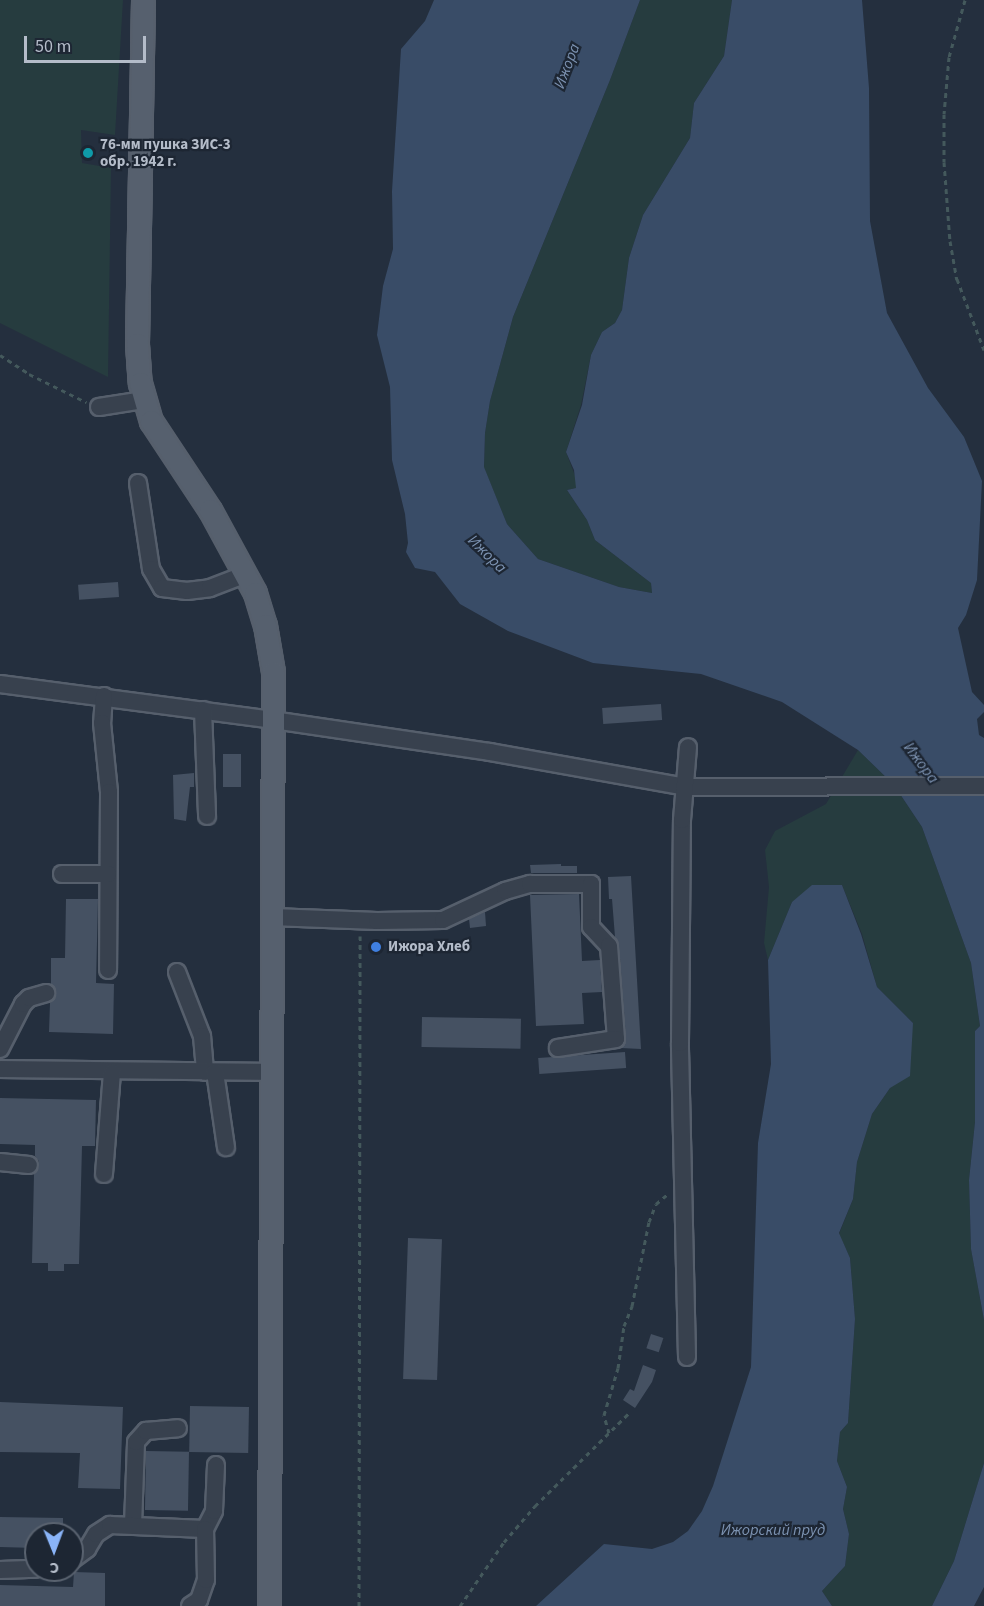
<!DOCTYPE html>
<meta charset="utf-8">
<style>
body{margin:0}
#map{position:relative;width:984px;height:1606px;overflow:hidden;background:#242f3e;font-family:"Source Sans 3",sans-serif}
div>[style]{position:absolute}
.green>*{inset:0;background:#263c3f}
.water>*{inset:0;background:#394c67}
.building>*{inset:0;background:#455162;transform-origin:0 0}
.path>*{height:3px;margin-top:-1.5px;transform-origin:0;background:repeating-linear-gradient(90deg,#44595c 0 4.5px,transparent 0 9px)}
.roads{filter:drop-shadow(2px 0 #565f6c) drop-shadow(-2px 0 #565f6c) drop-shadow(0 2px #565f6c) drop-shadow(0 -2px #565f6c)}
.minor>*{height:16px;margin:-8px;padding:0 8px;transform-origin:8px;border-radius:8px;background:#38414e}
.major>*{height:21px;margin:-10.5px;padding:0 10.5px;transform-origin:10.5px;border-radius:10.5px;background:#56606e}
.dots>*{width:16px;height:16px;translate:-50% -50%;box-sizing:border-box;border:3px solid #1d2633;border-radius:50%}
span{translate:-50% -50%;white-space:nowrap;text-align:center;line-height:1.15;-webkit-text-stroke:4.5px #1d2633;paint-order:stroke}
.poi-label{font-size:15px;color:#b4bcc9;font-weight:700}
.left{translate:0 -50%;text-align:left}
.water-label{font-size:16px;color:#7c92b1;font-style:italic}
.north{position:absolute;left:24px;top:1522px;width:60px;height:60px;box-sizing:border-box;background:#1d2633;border:2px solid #59626f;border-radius:50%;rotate:179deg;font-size:16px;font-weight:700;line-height:24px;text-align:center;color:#b4bcc9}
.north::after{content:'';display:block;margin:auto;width:21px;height:27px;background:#8ab4f8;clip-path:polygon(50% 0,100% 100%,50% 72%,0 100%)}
.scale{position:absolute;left:24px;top:36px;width:122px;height:27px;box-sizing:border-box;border:3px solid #b4bcc9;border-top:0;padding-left:8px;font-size:18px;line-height:21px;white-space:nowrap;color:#b4bcc9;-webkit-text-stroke:4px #1d2633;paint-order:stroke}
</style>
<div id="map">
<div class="green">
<i style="clip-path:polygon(0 0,123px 0,115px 135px,81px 130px,82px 163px,111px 168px,108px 377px,0 323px)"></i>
<i style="clip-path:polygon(640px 0,732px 0,724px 56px,694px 103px,690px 138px,643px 215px,629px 258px,622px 310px,615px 323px,602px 332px,591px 355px,581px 405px,566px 452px,577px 481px,576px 488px,567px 490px,587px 520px,595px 540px,651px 583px,652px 593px,619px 587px,538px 559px,507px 524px,484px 468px,485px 433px,490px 401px,513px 317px,610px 80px)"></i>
<i style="clip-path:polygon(858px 750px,894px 785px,922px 827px,971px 963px,980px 1026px,975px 1031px,975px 1122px,969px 1180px,971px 1249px,984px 1320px,984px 1463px,954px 1561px,932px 1606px,832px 1606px,822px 1591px,845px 1566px,849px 1534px,843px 1509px,847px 1487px,837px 1461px,840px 1432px,848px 1423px,855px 1319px,850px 1258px,839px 1234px,853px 1199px,857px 1162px,872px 1114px,890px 1088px,913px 1023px,877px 987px,862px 934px,842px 885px,792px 902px,768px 960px,764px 943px,769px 887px,765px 850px,775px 831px,826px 804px)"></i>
</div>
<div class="water">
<i style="clip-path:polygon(434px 0,640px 0,610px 80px,513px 317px,490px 401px,485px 433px,484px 467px,507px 524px,538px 559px,619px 587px,652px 593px,651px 583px,595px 540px,587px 520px,567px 490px,576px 488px,574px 470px,566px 452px,582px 405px,591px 355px,602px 332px,615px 323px,622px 310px,629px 258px,643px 215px,690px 138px,694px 103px,724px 56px,732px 0,862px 0,869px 88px,870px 221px,887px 313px,928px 388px,964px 437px,982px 481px,977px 580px,966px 615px,958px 628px,972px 692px,984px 705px,984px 712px,977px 719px,979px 735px,984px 738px,984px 1320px,971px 1249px,969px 1180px,975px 1122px,975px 1031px,980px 1026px,971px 963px,922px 827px,894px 785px,858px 750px,782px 702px,701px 674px,593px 663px,508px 631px,460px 604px,435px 572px,415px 568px,406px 552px,408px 543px,405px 514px,392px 460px,390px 387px,377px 335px,383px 286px,393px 249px,392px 191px,401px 49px,425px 21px)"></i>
<i style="clip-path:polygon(812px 885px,842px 885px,861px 934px,877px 987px,913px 1023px,910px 1076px,890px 1088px,872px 1114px,857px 1162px,853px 1199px,839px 1233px,850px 1258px,855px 1319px,848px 1423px,840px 1432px,837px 1461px,847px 1487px,843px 1509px,849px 1534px,845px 1566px,822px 1591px,832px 1606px,536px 1606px,604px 1544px,652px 1549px,673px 1542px,688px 1531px,702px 1511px,713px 1486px,751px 1367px,758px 1143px,771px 1064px,768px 960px,792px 902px)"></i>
<i style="clip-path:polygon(984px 1463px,984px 1587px,974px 1606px,932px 1606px,954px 1561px)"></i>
</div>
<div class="building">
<i style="left:118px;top:582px;width:15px;height:40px;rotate:86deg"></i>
<i style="left:661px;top:704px;width:16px;height:59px;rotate:86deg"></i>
<i style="left:223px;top:754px;width:18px;height:33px"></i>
<i style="clip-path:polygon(194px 773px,194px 787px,190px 787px,186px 821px,174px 819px,173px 775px)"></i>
<i style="clip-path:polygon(561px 864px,561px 866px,577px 866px,577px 873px,531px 873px,530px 865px)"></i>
<i style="clip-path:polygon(631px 876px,641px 1049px,621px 1048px,626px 1038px,619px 945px,615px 937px,612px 899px,609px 899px,608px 877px)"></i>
<i style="clip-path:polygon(579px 894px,582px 961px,600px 960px,602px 992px,582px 993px,584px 1024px,536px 1026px,530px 895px)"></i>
<i style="clip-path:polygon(66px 899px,98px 899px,96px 983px,114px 984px,113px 1034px,49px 1032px,50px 1003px,56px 995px,51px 984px,51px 958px,65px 958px)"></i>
<i style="clip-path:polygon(485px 912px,486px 926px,470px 928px,469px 919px)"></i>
<i style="left:422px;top:1017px;width:99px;height:30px;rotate:1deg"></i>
<i style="left:625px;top:1052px;width:16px;height:87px;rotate:86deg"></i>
<i style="clip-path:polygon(0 1098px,96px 1100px,95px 1146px,82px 1146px,79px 1264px,64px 1264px,64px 1271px,48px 1271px,48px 1263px,32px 1263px,34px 1174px,39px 1167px,39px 1161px,35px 1156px,35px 1145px,0 1144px)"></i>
<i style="left:408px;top:1238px;width:34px;height:141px;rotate:2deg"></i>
<i style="left:651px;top:1334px;width:13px;height:15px;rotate:18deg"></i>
<i style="clip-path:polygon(643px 1365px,656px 1370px,652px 1382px,635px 1408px,623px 1400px,630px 1389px,634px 1391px)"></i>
<i style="clip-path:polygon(0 1402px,123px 1407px,120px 1489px,78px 1488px,80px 1453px,0 1452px)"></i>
<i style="left:190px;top:1406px;width:59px;height:46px;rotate:1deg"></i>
<i style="left:146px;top:1451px;width:43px;height:59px;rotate:1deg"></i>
<i style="clip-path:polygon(0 1517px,63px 1518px,63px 1534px,36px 1534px,36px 1548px,0 1547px)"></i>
<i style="clip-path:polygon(74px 1572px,105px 1573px,105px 1606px,0 1606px,0 1585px,73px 1587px)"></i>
</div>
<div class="path">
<i style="left:965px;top:0;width:59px;rotate:105.7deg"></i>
<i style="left:949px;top:57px;width:57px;rotate:95deg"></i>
<i style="left:944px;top:114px;width:48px;rotate:90deg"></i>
<i style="left:944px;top:162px;width:79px;rotate:85.7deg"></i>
<i style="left:950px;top:241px;width:39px;rotate:80deg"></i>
<i style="left:957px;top:279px;width:76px;rotate:69.2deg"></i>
<i style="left:0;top:355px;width:35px;rotate:33deg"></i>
<i style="left:29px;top:374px;width:64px;rotate:26.2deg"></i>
<i style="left:609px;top:1433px;width:19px;rotate:-106deg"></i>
<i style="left:604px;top:1415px;width:49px;rotate:-73.4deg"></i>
<i style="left:618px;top:1368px;width:42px;rotate:-81.9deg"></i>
<i style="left:624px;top:1326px;width:22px;rotate:-68deg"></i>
<i style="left:632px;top:1306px;width:86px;rotate:-78.6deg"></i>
<i style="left:649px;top:1222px;width:19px;rotate:-69deg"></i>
<i style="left:656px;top:1204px;width:16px;rotate:-40deg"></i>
<i style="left:359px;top:1606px;width:670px;rotate:-89.91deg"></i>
<i style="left:460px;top:1606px;width:78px;rotate:-55.5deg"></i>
<i style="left:504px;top:1542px;width:48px;rotate:-49.3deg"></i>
<i style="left:535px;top:1506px;width:131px;rotate:-44.7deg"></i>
</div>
<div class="roads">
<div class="minor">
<i style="left:99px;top:407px;width:46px;rotate:-8.8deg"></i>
<i style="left:138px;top:483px;width:87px;rotate:81.4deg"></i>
<i style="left:151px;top:569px;width:22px;rotate:60deg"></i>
<i style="left:162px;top:588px;width:25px;rotate:7deg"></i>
<i style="left:187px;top:591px;width:23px;rotate:-7deg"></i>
<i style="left:210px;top:588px;width:39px;rotate:-21deg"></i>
<i style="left:0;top:684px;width:275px;rotate:7.5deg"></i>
<i style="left:273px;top:720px;width:219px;rotate:8.4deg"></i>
<i style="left:490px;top:752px;width:199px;rotate:10.1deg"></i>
<i style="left:686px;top:787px;width:298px;rotate:-0.2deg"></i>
<i style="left:104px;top:696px;width:27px;rotate:94deg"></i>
<i style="left:102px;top:723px;width:69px;rotate:84.2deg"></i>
<i style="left:109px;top:792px;width:178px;rotate:90.3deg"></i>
<i style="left:203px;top:710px;width:106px;rotate:87.8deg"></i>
<i style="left:62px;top:874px;width:46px"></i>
<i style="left:272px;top:917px;width:105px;rotate:2.2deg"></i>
<i style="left:377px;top:921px;width:66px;rotate:-0.9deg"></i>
<i style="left:443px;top:920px;width:68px;rotate:-25.1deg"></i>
<i style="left:505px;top:891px;width:26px;rotate:-16deg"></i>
<i style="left:530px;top:884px;width:61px"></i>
<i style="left:591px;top:884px;width:43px;rotate:90deg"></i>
<i style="left:591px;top:927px;width:26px;rotate:47deg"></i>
<i style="left:609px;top:946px;width:93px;rotate:85.7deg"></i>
<i style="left:616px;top:1039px;width:59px;rotate:171.2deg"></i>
<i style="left:177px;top:972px;width:69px;rotate:68.7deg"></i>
<i style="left:202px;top:1036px;width:36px;rotate:85deg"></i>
<i style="left:0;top:1049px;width:51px;rotate:-62.9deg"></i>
<i style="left:23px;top:1004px;width:8px;rotate:-45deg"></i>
<i style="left:29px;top:998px;width:18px;rotate:-16deg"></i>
<i style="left:0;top:1069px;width:271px;rotate:0.6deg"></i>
<i style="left:215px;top:1072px;width:76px;rotate:81.7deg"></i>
<i style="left:0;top:1162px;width:29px;rotate:6deg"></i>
<i style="left:104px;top:1174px;width:102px;rotate:-85.5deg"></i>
<i style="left:687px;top:1357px;width:314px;rotate:-91.3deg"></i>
<i style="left:680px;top:1043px;width:223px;rotate:-89.5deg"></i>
<i style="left:682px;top:820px;width:73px;rotate:-85.3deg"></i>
<i style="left:133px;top:1525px;width:83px;rotate:-87.9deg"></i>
<i style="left:136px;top:1442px;width:15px;rotate:-48deg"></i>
<i style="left:146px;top:1431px;width:32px;rotate:-5deg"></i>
<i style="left:72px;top:1560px;width:19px;rotate:-36deg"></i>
<i style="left:87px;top:1549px;width:17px;rotate:-59deg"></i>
<i style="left:96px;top:1534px;width:17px;rotate:-33deg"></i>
<i style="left:110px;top:1525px;width:95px;rotate:2.4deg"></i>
<i style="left:205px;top:1529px;width:20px;rotate:-63deg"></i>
<i style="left:214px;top:1511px;width:46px;rotate:-87.5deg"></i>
<i style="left:0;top:1570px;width:36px;rotate:-2deg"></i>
<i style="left:190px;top:1606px;width:11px;rotate:-34deg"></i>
<i style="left:199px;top:1600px;width:21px;rotate:-71deg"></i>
<i style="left:206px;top:1580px;width:51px;rotate:-91.1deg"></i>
</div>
<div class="major">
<i style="left:143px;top:0;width:344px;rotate:91deg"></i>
<i style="left:137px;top:344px;width:39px;rotate:86deg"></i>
<i style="left:140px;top:383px;width:40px;rotate:74deg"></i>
<i style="left:151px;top:421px;width:107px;rotate:56.5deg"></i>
<i style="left:210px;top:510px;width:94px;rotate:61.5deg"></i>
<i style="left:255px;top:593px;width:34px;rotate:73deg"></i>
<i style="left:265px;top:625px;width:48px;rotate:80.3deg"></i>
<i style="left:273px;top:672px;width:934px;rotate:90.25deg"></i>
</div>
</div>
<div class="dots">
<i style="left:88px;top:153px;background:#0f9aa8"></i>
<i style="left:376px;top:947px;background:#3f7fe0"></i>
</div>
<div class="poi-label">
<span class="left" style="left:100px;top:153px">76-мм пушка ЗИС-3<br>обр. 1942 г.</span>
<span class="left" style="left:388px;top:947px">Ижора Хлеб</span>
</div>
<div class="water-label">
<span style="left:567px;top:66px;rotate:-69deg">Ижора</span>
<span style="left:487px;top:554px;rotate:44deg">Ижора</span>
<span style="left:921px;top:763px;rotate:53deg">Ижора</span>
<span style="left:773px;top:1530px">Ижорский пруд</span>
</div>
<div class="north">С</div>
<div class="scale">50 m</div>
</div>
